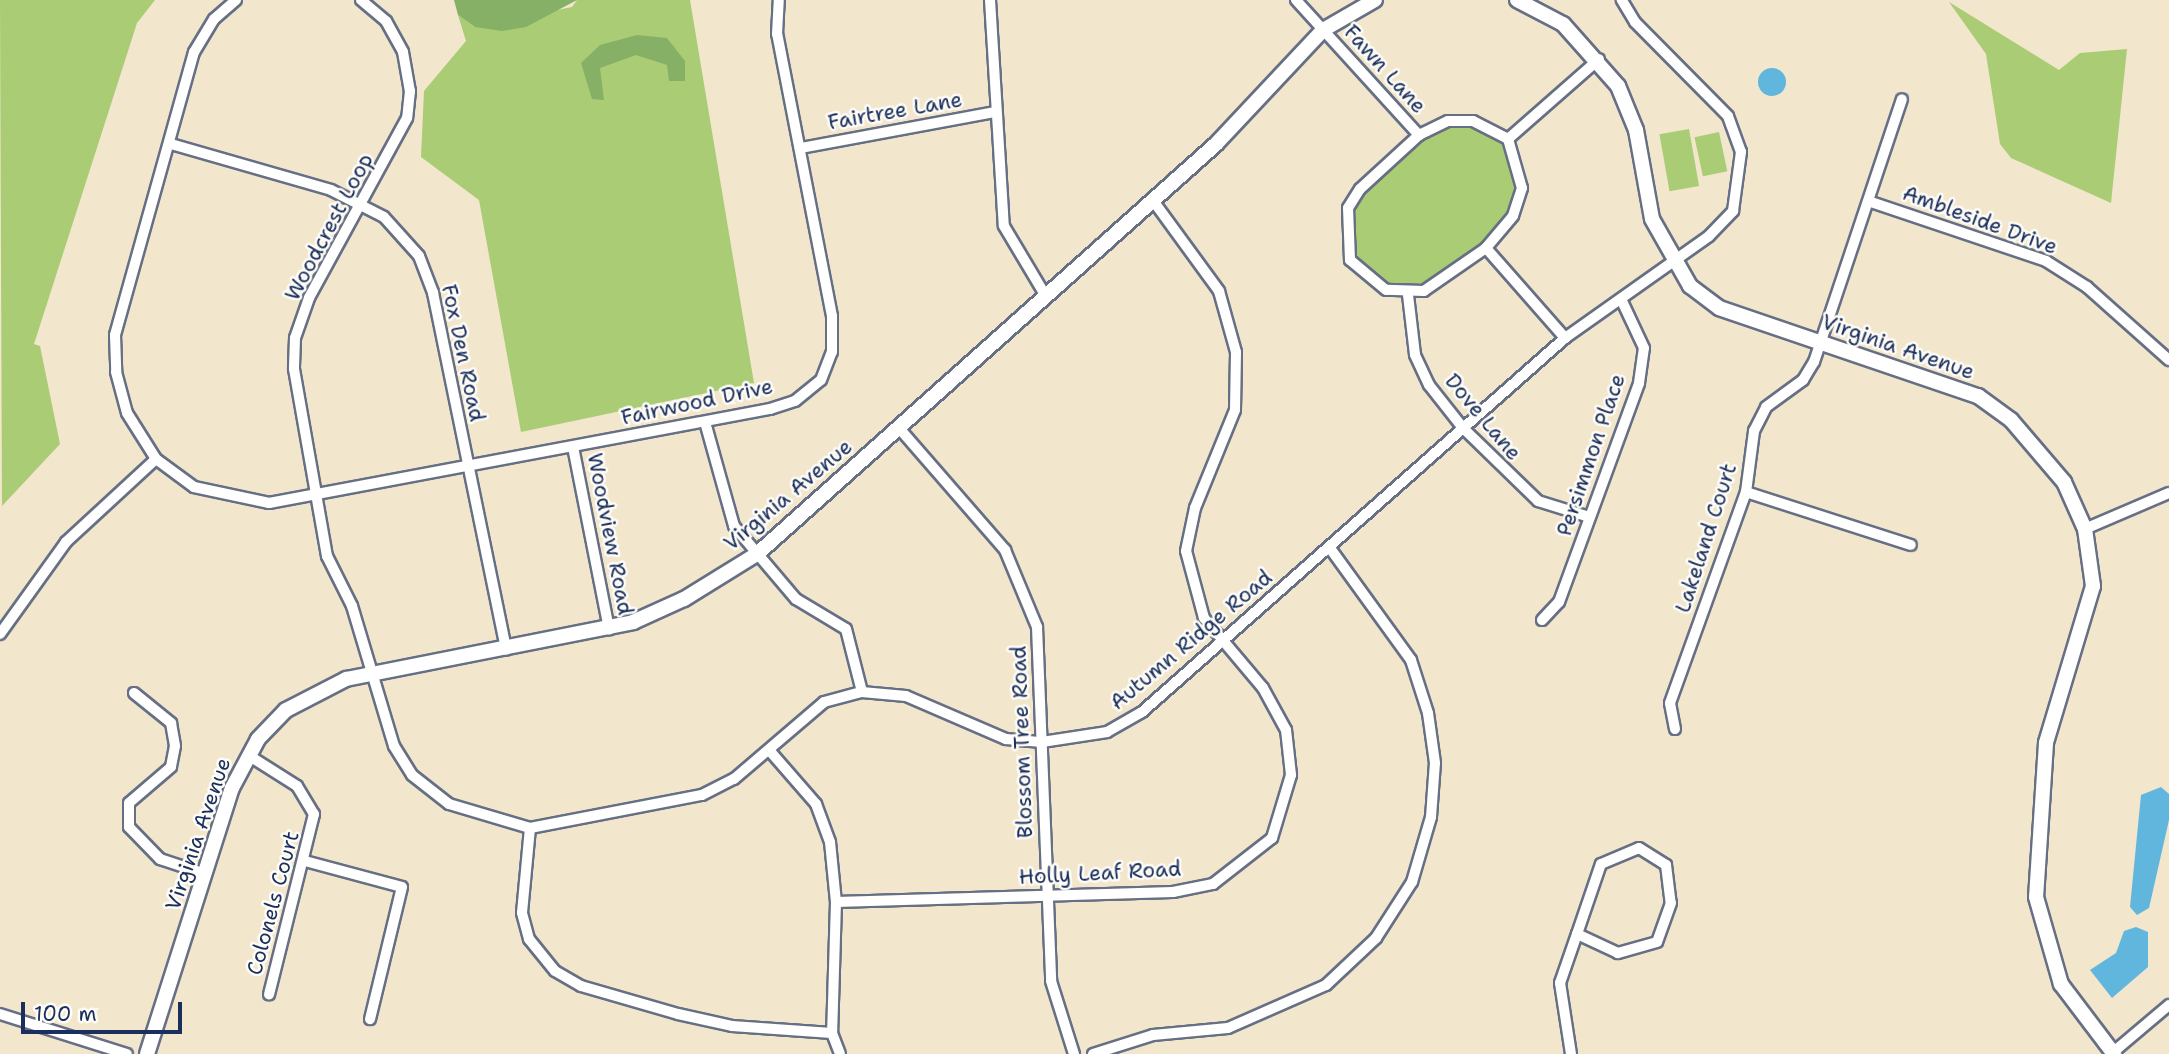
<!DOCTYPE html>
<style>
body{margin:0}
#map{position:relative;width:2169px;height:1054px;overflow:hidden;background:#f2e6cc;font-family:"Shantell Sans",sans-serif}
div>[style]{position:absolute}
.green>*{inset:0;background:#a9cc74;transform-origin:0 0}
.forest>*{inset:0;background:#86b066}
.water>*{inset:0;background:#61b6dd}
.round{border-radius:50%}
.roads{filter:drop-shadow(2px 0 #666f84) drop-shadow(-2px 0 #666f84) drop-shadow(0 2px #666f84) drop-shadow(0 -2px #666f84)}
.minor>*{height:10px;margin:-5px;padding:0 5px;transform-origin:5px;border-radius:5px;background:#fff}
.tertiary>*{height:14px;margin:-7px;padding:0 7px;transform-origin:7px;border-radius:7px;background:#fff}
span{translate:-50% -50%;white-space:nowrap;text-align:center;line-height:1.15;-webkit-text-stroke:5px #fdfcf7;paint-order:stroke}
.street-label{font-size:21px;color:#1b2f5e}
.scale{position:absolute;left:21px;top:1002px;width:161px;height:32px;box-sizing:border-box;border:4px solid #1b2f5e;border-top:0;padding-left:9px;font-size:21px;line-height:24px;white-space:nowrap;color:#1b2f5e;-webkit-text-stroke:5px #fdfcf7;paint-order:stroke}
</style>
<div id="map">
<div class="green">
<i style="clip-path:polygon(0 0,155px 0,137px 23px,34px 344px,40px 346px,60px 444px,2px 506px)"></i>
<i style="clip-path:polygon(577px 0,690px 0,754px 383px,521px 432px,479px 200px,421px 157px,424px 91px,466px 41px,458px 15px,475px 27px,572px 7px)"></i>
<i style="clip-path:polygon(1949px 2px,2059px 70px,2080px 53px,2127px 49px,2111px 203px,2011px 158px,2000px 144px,1986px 54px)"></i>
<i style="clip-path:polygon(1448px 121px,1473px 121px,1508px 139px,1520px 173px,1513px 216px,1486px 248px,1424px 291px,1373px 283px,1350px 260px,1346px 229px,1360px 189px,1419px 135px)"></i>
<i style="left:1689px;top:129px;width:58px;height:30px;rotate:80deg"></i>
<i style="left:1719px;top:132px;width:40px;height:25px;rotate:78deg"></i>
</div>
<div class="forest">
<i style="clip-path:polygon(454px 0,577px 0,526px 27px,502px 31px,475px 27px,458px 15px)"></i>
<i style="clip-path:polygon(637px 35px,667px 38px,685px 61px,685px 81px,669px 81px,667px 65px,636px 55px,600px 68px,604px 100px,592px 99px,581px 63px,600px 45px)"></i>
</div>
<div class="water">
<i class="round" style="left:1758px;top:68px;width:28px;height:28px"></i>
<i style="clip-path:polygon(2161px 787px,2169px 794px,2169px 820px,2149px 908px,2137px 915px,2130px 907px,2141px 795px)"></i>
<i style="clip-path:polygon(2136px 927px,2148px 932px,2148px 967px,2112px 998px,2090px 970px,2116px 953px,2124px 931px)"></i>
</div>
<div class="roads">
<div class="minor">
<i style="left:236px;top:0;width:29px;rotate:139deg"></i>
<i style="left:214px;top:19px;width:39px;rotate:121deg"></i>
<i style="left:194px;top:52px;width:294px;rotate:105.6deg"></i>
<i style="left:115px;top:335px;width:37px;rotate:88deg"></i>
<i style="left:116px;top:372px;width:42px;rotate:75deg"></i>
<i style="left:127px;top:413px;width:54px;rotate:57.8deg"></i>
<i style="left:156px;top:459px;width:47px;rotate:36.4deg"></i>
<i style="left:194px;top:487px;width:77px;rotate:12deg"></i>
<i style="left:269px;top:503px;width:510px;rotate:-10.63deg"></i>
<i style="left:770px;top:409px;width:26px;rotate:-18deg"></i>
<i style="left:795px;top:401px;width:33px;rotate:-39deg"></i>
<i style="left:821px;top:380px;width:30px;rotate:-69deg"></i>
<i style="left:832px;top:352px;width:36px;rotate:-90deg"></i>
<i style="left:832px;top:316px;width:287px;rotate:-101deg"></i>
<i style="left:777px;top:34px;width:34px;rotate:-87deg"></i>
<i style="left:361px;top:0;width:33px;rotate:40deg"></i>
<i style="left:386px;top:21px;width:35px;rotate:61deg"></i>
<i style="left:403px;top:52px;width:40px;rotate:80deg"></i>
<i style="left:410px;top:91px;width:27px;rotate:96deg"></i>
<i style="left:407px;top:118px;width:205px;rotate:118.6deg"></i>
<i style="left:309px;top:298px;width:42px;rotate:109.3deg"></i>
<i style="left:295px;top:338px;width:31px;rotate:92deg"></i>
<i style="left:294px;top:369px;width:190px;rotate:80deg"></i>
<i style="left:327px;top:556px;width:56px;rotate:63.4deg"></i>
<i style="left:352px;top:606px;width:146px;rotate:73.3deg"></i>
<i style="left:394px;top:746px;width:34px;rotate:58deg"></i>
<i style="left:412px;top:775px;width:47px;rotate:38.1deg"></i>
<i style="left:449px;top:804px;width:84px;rotate:16.5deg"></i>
<i style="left:530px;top:828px;width:175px;rotate:-10.9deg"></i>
<i style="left:702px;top:795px;width:36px;rotate:-27deg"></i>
<i style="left:734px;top:779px;width:118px;rotate:-40.5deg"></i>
<i style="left:824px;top:702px;width:39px;rotate:-15deg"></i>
<i style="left:862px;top:692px;width:44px;rotate:5.2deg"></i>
<i style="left:906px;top:696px;width:109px;rotate:23.3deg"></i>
<i style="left:1006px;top:739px;width:36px;rotate:5deg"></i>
<i style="left:1042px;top:742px;width:66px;rotate:-8.7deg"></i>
<i style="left:1107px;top:732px;width:40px;rotate:-29.7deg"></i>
<i style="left:1142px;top:712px;width:565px;rotate:-41.48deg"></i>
<i style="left:1565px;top:338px;width:176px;rotate:-35.3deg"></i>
<i style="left:1709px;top:236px;width:35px;rotate:-46deg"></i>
<i style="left:1733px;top:211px;width:60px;rotate:-82.3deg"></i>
<i style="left:1741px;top:152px;width:38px;rotate:-110deg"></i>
<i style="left:1728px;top:116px;width:132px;rotate:-134.7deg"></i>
<i style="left:1635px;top:22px;width:26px;rotate:-121deg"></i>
<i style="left:990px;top:0;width:226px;rotate:86.5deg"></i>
<i style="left:1004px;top:226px;width:78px;rotate:59.2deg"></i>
<i style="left:1296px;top:0;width:183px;rotate:47.7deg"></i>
<i style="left:1448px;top:121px;width:25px"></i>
<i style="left:1473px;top:121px;width:39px;rotate:27deg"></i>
<i style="left:1508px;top:139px;width:51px;rotate:74.1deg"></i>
<i style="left:1522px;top:188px;width:29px;rotate:108deg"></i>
<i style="left:1513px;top:216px;width:42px;rotate:130.2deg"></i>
<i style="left:1486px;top:248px;width:75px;rotate:145.3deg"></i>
<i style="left:1424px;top:291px;width:38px;rotate:-178deg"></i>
<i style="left:1386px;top:290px;width:47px;rotate:-140.2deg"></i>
<i style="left:1350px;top:260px;width:52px;rotate:-92.2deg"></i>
<i style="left:1348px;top:208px;width:22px;rotate:-58deg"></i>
<i style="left:1360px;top:189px;width:80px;rotate:-42.5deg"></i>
<i style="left:1419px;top:135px;width:32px;rotate:-26deg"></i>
<i style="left:1508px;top:139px;width:121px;rotate:-41.3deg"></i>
<i style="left:171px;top:144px;width:166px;rotate:16deg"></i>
<i style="left:331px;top:190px;width:59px;rotate:27deg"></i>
<i style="left:384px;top:217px;width:52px;rotate:48.1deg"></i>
<i style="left:419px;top:256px;width:40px;rotate:69deg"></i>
<i style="left:433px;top:293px;width:364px;rotate:78.4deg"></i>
<i style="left:801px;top:148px;width:197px;rotate:-10.5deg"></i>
<i style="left:1871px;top:202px;width:185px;rotate:18.6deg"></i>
<i style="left:2046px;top:261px;width:49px;rotate:32.4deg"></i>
<i style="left:2087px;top:287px;width:110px;rotate:41.7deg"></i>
<i style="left:1486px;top:248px;width:120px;rotate:48.7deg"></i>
<i style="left:1408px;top:295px;width:60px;rotate:83.3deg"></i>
<i style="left:1415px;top:355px;width:33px;rotate:65deg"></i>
<i style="left:1429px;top:385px;width:55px;rotate:51.7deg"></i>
<i style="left:1463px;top:428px;width:105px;rotate:44.2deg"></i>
<i style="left:1538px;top:501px;width:53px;rotate:17.4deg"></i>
<i style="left:705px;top:422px;width:108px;rotate:74.4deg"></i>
<i style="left:734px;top:526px;width:96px;rotate:49.7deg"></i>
<i style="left:796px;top:599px;width:58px;rotate:31deg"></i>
<i style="left:846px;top:629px;width:65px;rotate:75.7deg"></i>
<i style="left:899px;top:428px;width:162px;rotate:49deg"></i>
<i style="left:1005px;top:550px;width:83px;rotate:67.4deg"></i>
<i style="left:1037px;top:627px;width:354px;rotate:87.7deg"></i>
<i style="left:1051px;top:981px;width:77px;rotate:72.5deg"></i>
<i style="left:573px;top:447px;width:186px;rotate:78.8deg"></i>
<i style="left:1746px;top:492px;width:173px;rotate:17.8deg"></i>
<i style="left:2085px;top:529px;width:91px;rotate:-23.2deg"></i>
<i style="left:1542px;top:620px;width:25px;rotate:-47deg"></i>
<i style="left:1559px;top:602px;width:233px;rotate:-69.9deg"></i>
<i style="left:1639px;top:383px;width:35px;rotate:-82deg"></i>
<i style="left:1644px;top:348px;width:54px;rotate:-115.1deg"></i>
<i style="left:0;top:634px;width:113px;rotate:-54.3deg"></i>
<i style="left:66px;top:542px;width:122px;rotate:-42.7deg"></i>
<i style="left:134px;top:693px;width:48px;rotate:39deg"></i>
<i style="left:171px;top:723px;width:23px;rotate:80deg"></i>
<i style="left:175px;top:746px;width:21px;rotate:101deg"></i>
<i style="left:171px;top:767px;width:55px;rotate:139.4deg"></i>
<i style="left:129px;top:803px;width:24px;rotate:90deg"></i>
<i style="left:129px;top:827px;width:45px;rotate:45.9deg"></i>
<i style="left:160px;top:859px;width:47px;rotate:18.4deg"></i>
<i style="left:1675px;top:729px;width:26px;rotate:-101deg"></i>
<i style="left:1670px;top:703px;width:224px;rotate:-70.2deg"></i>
<i style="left:1746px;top:492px;width:62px;rotate:-82.5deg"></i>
<i style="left:1754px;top:431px;width:27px;rotate:-63deg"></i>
<i style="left:1766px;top:407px;width:46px;rotate:-36.1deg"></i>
<i style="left:1803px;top:380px;width:21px;rotate:-59deg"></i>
<i style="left:1814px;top:362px;width:277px;rotate:-71.5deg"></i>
<i style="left:769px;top:750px;width:72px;rotate:49deg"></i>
<i style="left:816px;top:804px;width:40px;rotate:69.8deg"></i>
<i style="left:830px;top:842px;width:60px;rotate:84.3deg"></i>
<i style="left:836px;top:902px;width:131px;rotate:91.7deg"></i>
<i style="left:832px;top:1033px;width:22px;rotate:69deg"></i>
<i style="left:248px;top:755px;width:58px;rotate:32.3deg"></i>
<i style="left:297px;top:786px;width:33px;rotate:59deg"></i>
<i style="left:314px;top:814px;width:186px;rotate:104deg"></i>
<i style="left:530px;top:828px;width:85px;rotate:95.4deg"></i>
<i style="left:522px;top:913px;width:27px;rotate:75deg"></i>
<i style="left:529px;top:939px;width:41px;rotate:50.9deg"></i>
<i style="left:555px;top:971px;width:30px;rotate:30deg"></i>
<i style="left:581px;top:986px;width:101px;rotate:16.1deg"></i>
<i style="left:678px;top:1014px;width:55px;rotate:12.5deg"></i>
<i style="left:732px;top:1026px;width:100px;rotate:4deg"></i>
<i style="left:305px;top:861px;width:100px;rotate:15deg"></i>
<i style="left:402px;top:887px;width:136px;rotate:103.6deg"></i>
<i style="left:836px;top:902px;width:337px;rotate:-1.7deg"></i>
<i style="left:1173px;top:892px;width:41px;rotate:-11.3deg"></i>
<i style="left:1213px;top:884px;width:75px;rotate:-37.9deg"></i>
<i style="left:1272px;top:838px;width:66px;rotate:-73.2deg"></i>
<i style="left:1291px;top:775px;width:45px;rotate:-96.3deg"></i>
<i style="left:1286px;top:730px;width:48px;rotate:-118.7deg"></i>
<i style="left:1263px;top:688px;width:92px;rotate:-130.1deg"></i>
<i style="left:1204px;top:618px;width:69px;rotate:-105deg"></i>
<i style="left:1186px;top:551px;width:44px;rotate:-78.2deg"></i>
<i style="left:1195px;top:508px;width:106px;rotate:-67.8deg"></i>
<i style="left:1235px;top:410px;width:58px;rotate:-89deg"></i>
<i style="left:1236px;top:352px;width:63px;rotate:-105.6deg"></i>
<i style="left:1219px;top:291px;width:114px;rotate:-126.1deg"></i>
<i style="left:0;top:1014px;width:133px;rotate:17.5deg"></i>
<i style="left:1093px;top:1054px;width:63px;rotate:-17.6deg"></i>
<i style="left:1153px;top:1035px;width:75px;rotate:-5.3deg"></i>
<i style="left:1228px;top:1028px;width:107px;rotate:-23.7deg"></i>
<i style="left:1326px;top:985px;width:69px;rotate:-43.2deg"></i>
<i style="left:1376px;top:938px;width:67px;rotate:-57.3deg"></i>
<i style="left:1412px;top:882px;width:68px;rotate:-73.7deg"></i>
<i style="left:1431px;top:817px;width:54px;rotate:-85.8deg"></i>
<i style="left:1435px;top:763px;width:50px;rotate:-98deg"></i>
<i style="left:1428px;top:713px;width:56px;rotate:-107.8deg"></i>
<i style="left:1411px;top:660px;width:138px;rotate:-125.9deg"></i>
<i style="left:1571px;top:1054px;width:72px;rotate:-98.8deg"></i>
<i style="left:1560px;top:983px;width:52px;rotate:-70.9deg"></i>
<i style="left:1577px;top:934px;width:74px;rotate:-71.1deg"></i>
<i style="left:1601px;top:864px;width:41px;rotate:-22.8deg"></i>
<i style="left:1639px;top:848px;width:32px;rotate:32deg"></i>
<i style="left:1666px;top:865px;width:38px;rotate:83deg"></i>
<i style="left:1671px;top:903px;width:41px;rotate:109.7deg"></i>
<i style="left:1657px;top:942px;width:41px;rotate:164.2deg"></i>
<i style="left:1618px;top:953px;width:45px;rotate:-155.1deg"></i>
<i style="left:2111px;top:1054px;width:76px;rotate:-40.2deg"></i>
</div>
<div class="tertiary">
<i style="left:1517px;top:0;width:52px;rotate:27.6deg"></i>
<i style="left:1563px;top:24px;width:83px;rotate:48.4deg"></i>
<i style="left:1618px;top:86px;width:48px;rotate:67.8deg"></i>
<i style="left:1636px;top:130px;width:90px;rotate:79.8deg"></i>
<i style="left:1652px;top:219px;width:77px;rotate:60.4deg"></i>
<i style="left:1690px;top:286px;width:36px;rotate:37deg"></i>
<i style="left:1719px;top:308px;width:274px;rotate:18.8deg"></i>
<i style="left:1978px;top:396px;width:41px;rotate:36deg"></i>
<i style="left:2011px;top:420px;width:82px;rotate:49.5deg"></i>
<i style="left:2064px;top:482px;width:51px;rotate:65.9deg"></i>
<i style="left:2085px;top:529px;width:58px;rotate:82deg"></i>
<i style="left:2093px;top:586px;width:164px;rotate:106.7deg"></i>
<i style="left:2046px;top:743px;width:154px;rotate:93.7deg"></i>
<i style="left:2036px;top:897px;width:91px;rotate:74deg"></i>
<i style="left:2061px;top:984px;width:88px;rotate:52.9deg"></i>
<i style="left:147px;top:1054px;width:279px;rotate:-72.3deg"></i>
<i style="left:232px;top:788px;width:55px;rotate:-62deg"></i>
<i style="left:258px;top:739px;width:40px;rotate:-46deg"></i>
<i style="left:286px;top:710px;width:68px;rotate:-27.3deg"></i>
<i style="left:346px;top:679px;width:293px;rotate:-11.2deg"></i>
<i style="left:633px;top:622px;width:56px;rotate:-24.3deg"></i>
<i style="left:684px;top:599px;width:86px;rotate:-31.7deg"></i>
<i style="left:757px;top:554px;width:615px;rotate:-41.77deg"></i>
<i style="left:1216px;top:144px;width:156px;rotate:-46.8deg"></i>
<i style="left:1323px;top:30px;width:60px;rotate:-30deg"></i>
</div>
</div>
<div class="street-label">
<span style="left:1385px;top:69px;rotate:48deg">Fawn Lane</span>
<span style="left:895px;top:111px;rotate:-10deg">Fairtree Lane</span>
<span style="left:1980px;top:220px;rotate:20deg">Ambleside Drive</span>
<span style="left:329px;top:227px;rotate:-62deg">Woodcrest Loop</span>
<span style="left:1898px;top:347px;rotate:19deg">Virginia Avenue</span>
<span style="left:463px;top:353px;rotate:78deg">Fox Den Road</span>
<span style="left:697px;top:402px;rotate:-12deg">Fairwood Drive</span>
<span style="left:1483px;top:417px;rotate:50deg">Dove Lane</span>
<span style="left:1591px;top:455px;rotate:-71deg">Persimmon Place</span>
<span style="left:788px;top:495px;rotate:-40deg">Virginia Avenue</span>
<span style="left:610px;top:534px;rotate:79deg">Woodview Road</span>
<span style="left:1706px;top:538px;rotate:-72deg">Lakeland Court</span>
<span style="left:1191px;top:640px;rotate:-40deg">Autumn Ridge Road</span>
<span style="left:1022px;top:742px;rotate:-92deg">Blossom Tree Road</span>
<span style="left:198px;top:834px;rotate:-71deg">Virginia Avenue</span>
<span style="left:1100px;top:873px;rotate:-3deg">Holly Leaf Road</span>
<span style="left:273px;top:903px;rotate:-75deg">Colonels Court</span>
</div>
<div class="scale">100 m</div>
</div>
